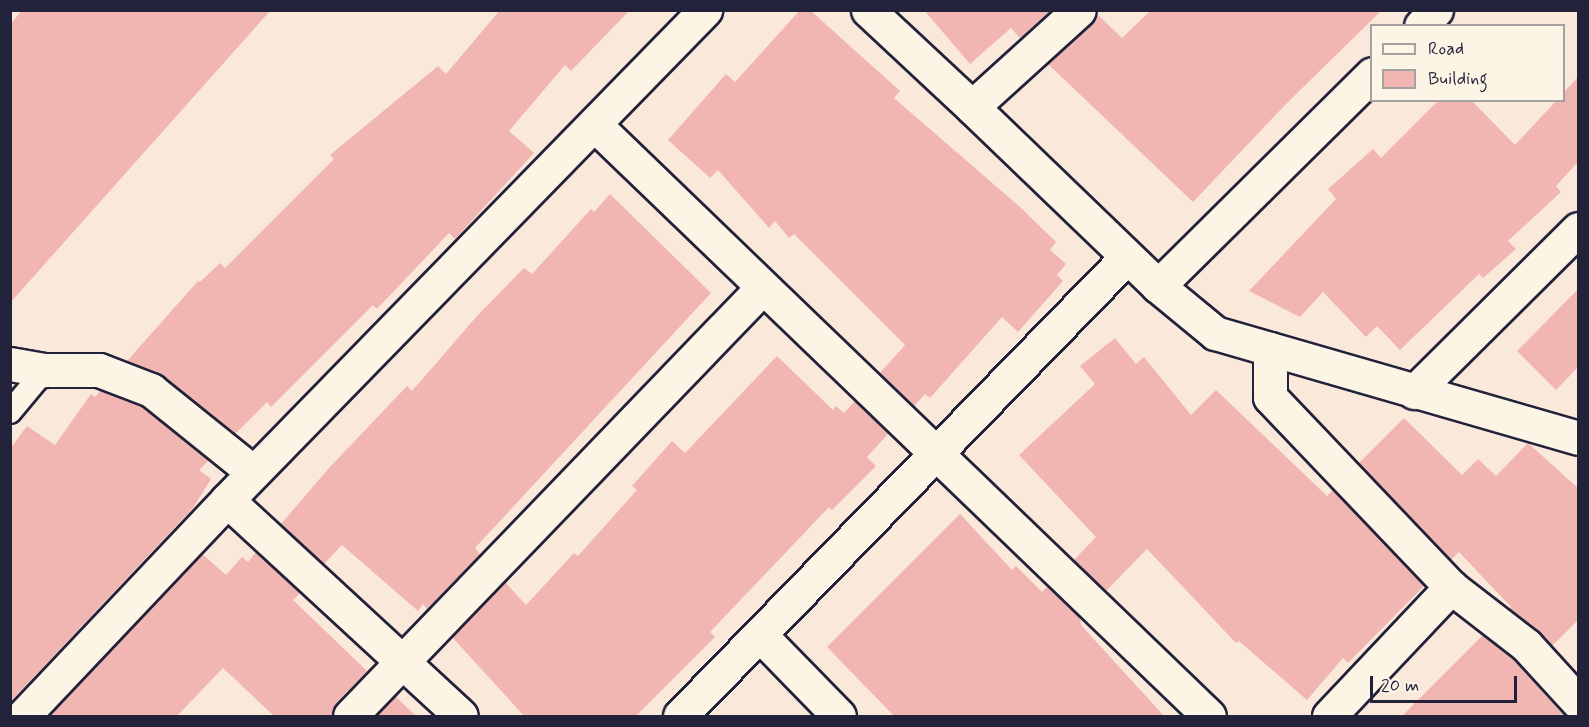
<!DOCTYPE html>
<style>
body{margin:0}
#map{position:relative;width:1589px;height:727px;overflow:hidden;background:#fae8db;font-family:Mynerve,sans-serif}
div>[style]{position:absolute}
.building>*{inset:0;background:#f1b6b2}
.roads{filter:drop-shadow(2px 0 #22223b) drop-shadow(-2px 0 #22223b) drop-shadow(0 2px #22223b) drop-shadow(0 -2px #22223b)}
.lane>*{height:22px;margin:-11px;padding:0 11px;transform-origin:11px;border-radius:11px;background:#fcf5e5}
.street>*{height:33px;margin:-16.5px;padding:0 16.5px;transform-origin:16.5px;border-radius:16.5px;background:#fcf5e5}
span{translate:-50% -50%;white-space:nowrap;text-align:center;line-height:1.15;-webkit-text-stroke:4.5px #fcf5e5;paint-order:stroke}
.frame{position:absolute;inset:0;border:12px solid #22223b;pointer-events:none}
.legend{position:absolute;left:1370px;top:24px;width:195px;height:78px;box-sizing:border-box;background:#fcf5e5;border:2px solid #a5a1a1;margin:0;padding:8px 10px;list-style:none;font-size:18px;color:#22223b}
.legend li{display:flex;align-items:center;gap:12px;height:30px}
.legend b{width:30px;border:2px solid #a5a1a1}
.scale{position:absolute;left:1370px;top:676px;width:147px;height:27px;box-sizing:border-box;border:3px solid #22223b;border-top:0;padding-left:8px;font-size:18px;line-height:21px;white-space:nowrap;color:#22223b;-webkit-text-stroke:4px #fcf5e5;paint-order:stroke}
</style>
<div id="map">
<div class="building">
<i style="clip-path:polygon(22px 10px,271px 10px,10px 303px,10px 25px)"></i>
<i style="clip-path:polygon(500px 10px,630px 10px,571px 71px,565px 65px,509px 131px,534px 153px,455px 239px,449px 233px,377px 309px,373px 305px,271px 407px,267px 402px,235px 434px,162px 375px,127px 361px,198px 281px,200px 282px,220px 263px,225px 268px,334px 159px,330px 155px,438px 66px,446px 74px)"></i>
<i style="clip-path:polygon(800px 10px,810px 10px,900px 91px,894px 98px,1019px 206px,1056px 242px,1050px 250px,1066px 264px,1057px 275px,1063px 281px,1018px 332px,1002px 317px,930px 398px,925px 394px,914px 406px,880px 373px,905px 345px,794px 234px,789px 238px,775px 221px,769px 228px,718px 170px,710px 178px,668px 140px,726px 74px,735px 82px)"></i>
<i style="clip-path:polygon(924px 10px,1051px 10px,1020px 38px,1011px 28px,970px 64px)"></i>
<i style="clip-path:polygon(1151px 10px,1382px 10px,1285px 105px,1193px 202px,1048px 64px,1092px 24px,1097px 14px,1122px 38px)"></i>
<i style="clip-path:polygon(1578px 77px,1578px 162px,1556px 186px,1561px 192px,1508px 241px,1516px 249px,1483px 278px,1479px 274px,1400px 350px,1377px 326px,1366px 337px,1323px 292px,1300px 317px,1249px 291px,1336px 199px,1328px 189px,1373px 149px,1381px 158px,1439px 100px,1471px 100px,1515px 145px,1557px 100px,1563px 100px,1563px 93px)"></i>
<i style="clip-path:polygon(610px 194px,711px 293px,475px 548px,480px 554px,427px 609px,423px 604px,418px 611px,342px 545px,324px 564px,281px 524px,329px 468px,407px 386px,412px 391px,477px 316px,524px 268px,532px 274px,591px 209px,594px 212px)"></i>
<i style="clip-path:polygon(1578px 289px,1578px 367px,1556px 390px,1517px 351px)"></i>
<i style="clip-path:polygon(1115px 338px,1136px 364px,1144px 357px,1191px 415px,1216px 390px,1327px 496px,1333px 490px,1424px 586px,1348px 663px,1343px 658px,1307px 700px,1239px 641px,1236px 643px,1147px 549px,1106px 591px,1074px 560px,1096px 537px,1019px 455px,1095px 384px,1080px 366px)"></i>
<i style="clip-path:polygon(777px 356px,833px 410px,836px 406px,844px 413px,855px 401px,888px 434px,867px 457px,876px 466px,832px 510px,829px 507px,710px 632px,715px 637px,635px 717px,525px 717px,452px 637px,505px 582px,526px 605px,574px 553px,578px 556px,637px 490px,632px 486px,672px 441px,685px 453px)"></i>
<i style="clip-path:polygon(100px 391px,142px 406px,209px 460px,199px 470px,211px 479px,193px 508px,10px 702px,10px 449px,27px 426px,55px 445px,91px 394px,95px 397px)"></i>
<i style="clip-path:polygon(1404px 418px,1462px 475px,1478px 459px,1496px 476px,1528px 443px,1578px 488px,1578px 620px,1552px 646px,1537px 630px,1509px 609px,1511px 607px,1459px 552px,1451px 560px,1359px 463px)"></i>
<i style="clip-path:polygon(960px 514px,1012px 570px,1016px 566px,1042px 592px,1047px 587px,1080px 618px,1081px 625px,1165px 717px,895px 717px,827px 647px)"></i>
<i style="clip-path:polygon(256px 552px,300px 593px,293px 600px,367px 671px,336px 703px,332px 717px,275px 717px,223px 668px,176px 717px,48px 717px,202px 554px,226px 575px,242px 557px,248px 562px)"></i>
<i style="clip-path:polygon(1483px 635px,1513px 659px,1565px 717px,1401px 717px)"></i>
<i style="clip-path:polygon(395px 696px,417px 717px,376px 717px)"></i>
</div>
<div class="roads">
<div class="lane">
<i style="left:10px;top:412px;width:55px;rotate:-50.2deg"></i>
</div>
<div class="street">
<i style="left:868px;top:10px;width:142px;rotate:43deg"></i>
<i style="left:972px;top:107px;width:258px;rotate:43.9deg"></i>
<i style="left:1158px;top:286px;width:74px;rotate:39.5deg"></i>
<i style="left:1215px;top:333px;width:378px;rotate:16.1deg"></i>
<i style="left:1421px;top:26px;width:22px;rotate:-47deg"></i>
<i style="left:972px;top:107px;width:144px;rotate:-42.2deg"></i>
<i style="left:595px;top:125px;width:852px;rotate:43.91deg"></i>
<i style="left:1158px;top:286px;width:301px;rotate:-44.7deg"></i>
<i style="left:1270px;top:349px;width:48px;rotate:90deg"></i>
<i style="left:1270px;top:397px;width:262px;rotate:46.4deg"></i>
<i style="left:1451px;top:587px;width:95px;rotate:37.7deg"></i>
<i style="left:1526px;top:645px;width:77px;rotate:47.6deg"></i>
<i style="left:10px;top:364px;width:36px;rotate:10deg"></i>
<i style="left:45px;top:370px;width:54px"></i>
<i style="left:99px;top:370px;width:56px;rotate:21deg"></i>
<i style="left:151px;top:390px;width:131px;rotate:38.8deg"></i>
<i style="left:1414px;top:392px;width:231px;rotate:-44.8deg"></i>
<i style="left:227px;top:500px;width:318px;rotate:42.7deg"></i>
<i style="left:760px;top:635px;width:113px;rotate:45.7deg"></i>
<i style="left:23px;top:716px;width:297px;rotate:-46.6deg"></i>
<i style="left:227px;top:500px;width:685px;rotate:-45.71deg"></i>
<i style="left:350px;top:716px;width:595px;rotate:-46.09deg"></i>
<i style="left:680px;top:716px;width:641px;rotate:-45.76deg"></i>
<i style="left:1329px;top:716px;width:178px;rotate:-46.6deg"></i>
</div>
</div>
<div class="frame"></div>
<ul class="legend">
<li><b style="height:8px;background:#fcf5e5"></b>Road</li>
<li><b style="height:16px;background:#f1b6b2"></b>Building</li>
</ul>
<div class="scale">20 m</div>
</div>
